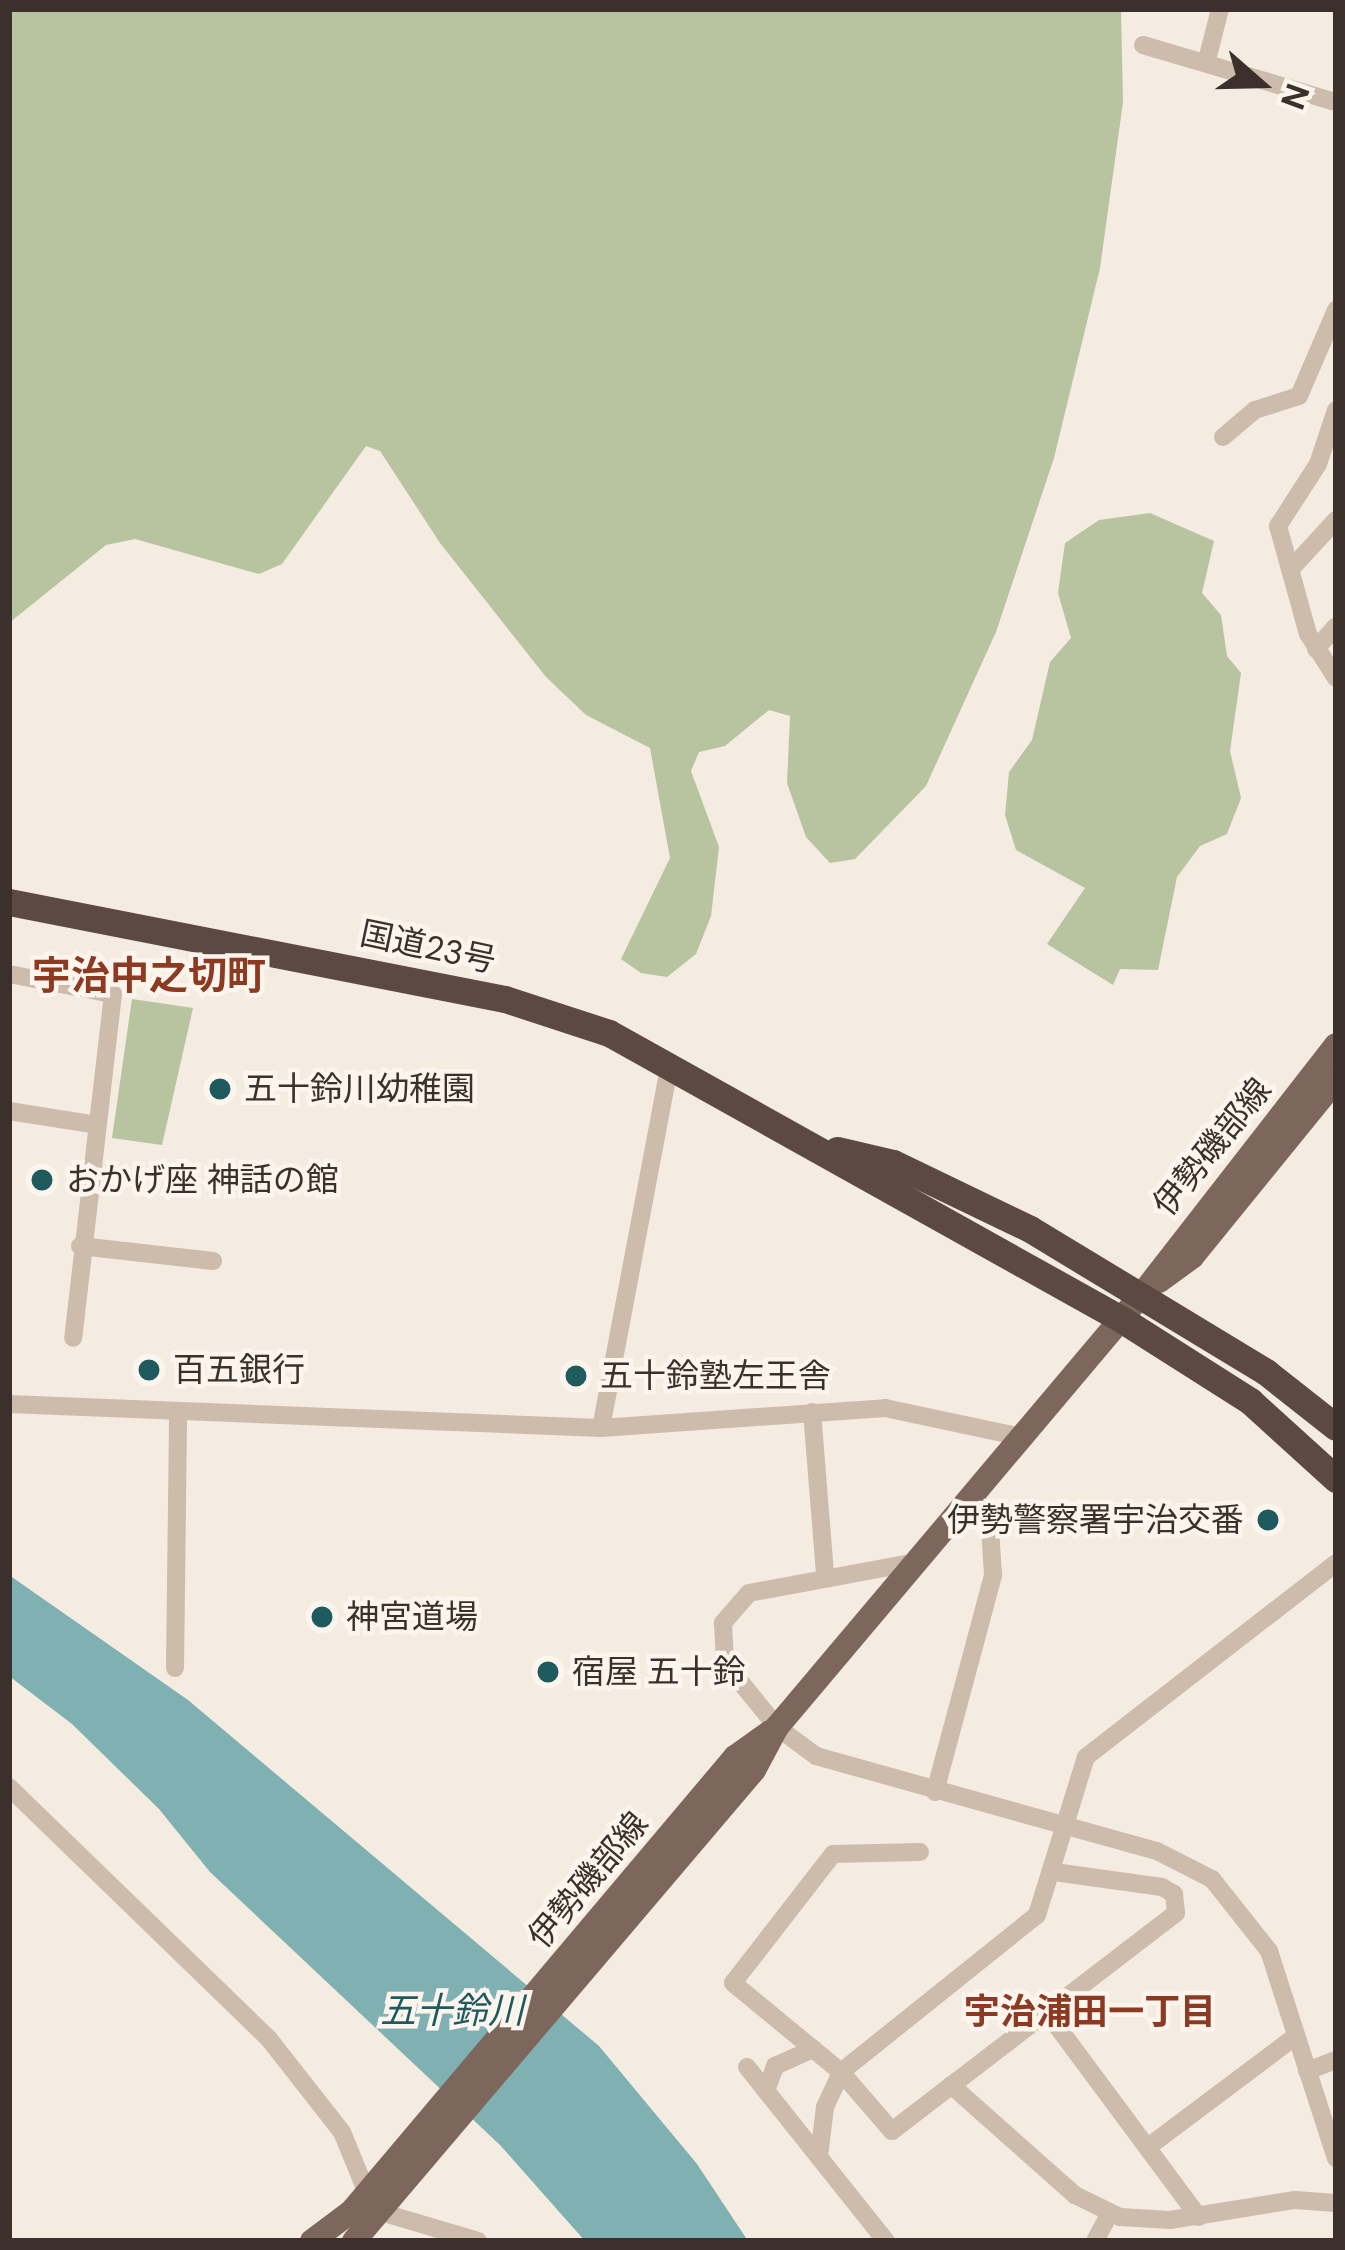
<!DOCTYPE html>
<meta charset="utf-8">
<style>
body{margin:0}
#map{position:relative;width:1345px;height:2250px;overflow:hidden;background:#f4ebe1;font-family:"DM Sans","Noto Sans JP",sans-serif}
div>[style]{position:absolute}
.green>*{inset:0;background:#b8c4a0}
.water>*{inset:0;background:#7fb0b2}
.minor>*{height:18px;margin:-9px;padding:0 9px;transform-origin:9px;border-radius:9px;background:#cdbbac}
.major>*{height:24px;margin:-12px;padding:0 12px;transform-origin:12px;border-radius:12px;background:#7d675c}
.highway>*{height:27px;margin:-13.5px;padding:0 13.5px;transform-origin:13.5px;border-radius:13.5px;background:#5c4a42}
.dots>*{width:33px;height:33px;translate:-50% -50%;box-sizing:border-box;border:6px solid #fbf5ee;border-radius:50%}
span{translate:-50% -50%;white-space:nowrap;text-align:center;line-height:1.15;-webkit-text-stroke:9px #fbf5ee;paint-order:stroke}
.street-label{font-size:33px;color:#3b302b}
.poi-label{font-size:33px;color:#3b302b}
.left{translate:0 -50%;text-align:left}
.right{translate:-100% -50%;text-align:right}
.water-label{font-size:36px;color:#1f5a5e;font-style:italic}
.neighbourhood-label{font-size:36px;color:#8c3b22;font-weight:700}
.quarter-label{font-size:39px;color:#8c3b22;font-weight:700}
.frame{position:absolute;inset:0;border:12px solid #3b302b;pointer-events:none}
.north{position:absolute;left:1201px;top:24px;width:120px;height:120px;-webkit-text-stroke:9px #fbf5ee;paint-order:stroke;rotate:110deg;font-size:33px;font-weight:700;line-height:48px;text-align:center;color:#3b302b}
.north::after{content:'';display:block;margin:auto;width:42px;height:54px;background:#3b302b;clip-path:polygon(50% 0,100% 100%,50% 72%,0 100%)}
</style>
<div id="map">
<div class="green">
<i style="clip-path:polygon(9px 9px,1121px 9px,1123px 102px,1100px 268px,1054px 458px,996px 632px,926px 786px,855px 859px,830px 863px,806px 837px,787px 783px,790px 716px,769px 710px,725px 746px,699px 752px,691px 771px,719px 847px,711px 916px,696px 954px,667px 977px,641px 973px,621px 959px,670px 858px,650px 748px,586px 715px,546px 677px,440px 543px,380px 451px,366px 446px,282px 564px,259px 574px,135px 539px,106px 545px,9px 623px)"></i>
<i style="clip-path:polygon(1150px 513px,1214px 541px,1202px 593px,1221px 615px,1227px 656px,1241px 673px,1230px 751px,1241px 798px,1227px 834px,1200px 846px,1177px 877px,1158px 970px,1120px 969px,1113px 985px,1047px 944px,1085px 888px,1016px 850px,1005px 815px,1009px 772px,1032px 740px,1050px 662px,1071px 638px,1058px 593px,1065px 543px,1099px 520px)"></i>
<i style="clip-path:polygon(132px 999px,193px 1008px,162px 1145px,112px 1138px)"></i>
</div>
<div class="water">
<i style="clip-path:polygon(9px 1575px,188px 1700px,599px 2046px,697px 2164px,748px 2241px,585px 2241px,500px 2145px,210px 1872px,159px 1809px,72px 1724px,9px 1676px)"></i>
</div>
<div class="minor">
<i style="left:1143px;top:45px;width:201px;rotate:16.5deg"></i>
<i style="left:1207px;top:60px;width:53px;rotate:-75.7deg"></i>
<i style="left:1336px;top:410px;width:57px;rotate:108.4deg"></i>
<i style="left:1318px;top:464px;width:74px;rotate:122.8deg"></i>
<i style="left:1278px;top:526px;width:112px;rotate:74.5deg"></i>
<i style="left:1308px;top:634px;width:52px;rotate:57.5deg"></i>
<i style="left:1223px;top:437px;width:42px;rotate:-40.2deg"></i>
<i style="left:1255px;top:410px;width:46px;rotate:-17.7deg"></i>
<i style="left:1299px;top:396px;width:94px;rotate:-66.7deg"></i>
<i style="left:1290px;top:570px;width:68px;rotate:-47.4deg"></i>
<i style="left:1316px;top:649px;width:30px;rotate:-49deg"></i>
<i style="left:9px;top:974px;width:106px;rotate:10.9deg"></i>
<i style="left:113px;top:994px;width:346px;rotate:96.6deg"></i>
<i style="left:9px;top:1111px;width:89px;rotate:9deg"></i>
<i style="left:80px;top:1246px;width:134px;rotate:6.4deg"></i>
<i style="left:9px;top:1404px;width:592px;rotate:2.32deg"></i>
<i style="left:601px;top:1428px;width:285px;rotate:-4deg"></i>
<i style="left:885px;top:1408px;width:139px;rotate:12deg"></i>
<i style="left:812px;top:1412px;width:164px;rotate:85.4deg"></i>
<i style="left:601px;top:1428px;width:371px;rotate:-79.3deg"></i>
<i style="left:916px;top:1562px;width:170px;rotate:169.5deg"></i>
<i style="left:749px;top:1593px;width:40px;rotate:131deg"></i>
<i style="left:723px;top:1623px;width:40px;rotate:87.1deg"></i>
<i style="left:725px;top:1663px;width:82px;rotate:50.9deg"></i>
<i style="left:777px;top:1727px;width:49px;rotate:36.6deg"></i>
<i style="left:816px;top:1756px;width:354px;rotate:15.6deg"></i>
<i style="left:1157px;top:1851px;width:62px;rotate:27deg"></i>
<i style="left:1212px;top:1879px;width:92px;rotate:51.6deg"></i>
<i style="left:1269px;top:1951px;width:218px;rotate:72.1deg"></i>
<i style="left:175px;top:1668px;width:253px;rotate:-89.3deg"></i>
<i style="left:9px;top:1787px;width:362px;rotate:44.1deg"></i>
<i style="left:269px;top:2039px;width:118px;rotate:51.9deg"></i>
<i style="left:342px;top:2132px;width:66px;rotate:67.7deg"></i>
<i style="left:935px;top:1792px;width:225px;rotate:-75deg"></i>
<i style="left:993px;top:1575px;width:62px;rotate:-93.7deg"></i>
<i style="left:989px;top:1513px;width:24px;rotate:-135deg"></i>
<i style="left:920px;top:1852px;width:87px;rotate:178.7deg"></i>
<i style="left:833px;top:1854px;width:163px;rotate:127.8deg"></i>
<i style="left:733px;top:1983px;width:140px;rotate:39.5deg"></i>
<i style="left:841px;top:2072px;width:78px;rotate:49.2deg"></i>
<i style="left:892px;top:2131px;width:358px;rotate:-37.5deg"></i>
<i style="left:1176px;top:1913px;width:19px;rotate:-96deg"></i>
<i style="left:1174px;top:1894px;width:14px;rotate:-150deg"></i>
<i style="left:1162px;top:1887px;width:109px;rotate:-172.1deg"></i>
<i style="left:1048px;top:2014px;width:253px;rotate:53.4deg"></i>
<i style="left:747px;top:2067px;width:223px;rotate:51.4deg"></i>
<i style="left:1307px;top:2071px;width:31px;rotate:-21deg"></i>
<i style="left:951px;top:2085px;width:166px;rotate:41.6deg"></i>
<i style="left:1075px;top:2195px;width:50px;rotate:26.1deg"></i>
<i style="left:1120px;top:2217px;width:50px;rotate:3.4deg"></i>
<i style="left:1170px;top:2220px;width:127px;rotate:-9.1deg"></i>
<i style="left:1295px;top:2200px;width:41px;rotate:4.2deg"></i>
<i style="left:766px;top:2091px;width:27px;rotate:-70deg"></i>
<i style="left:775px;top:2066px;width:42px;rotate:-24.1deg"></i>
<i style="left:1148px;top:2147px;width:185px;rotate:-36.9deg"></i>
<i style="left:819px;top:2157px;width:50px;rotate:-83.2deg"></i>
<i style="left:825px;top:2107px;width:38px;rotate:-65deg"></i>
<i style="left:841px;top:2072px;width:251px;rotate:-38.7deg"></i>
<i style="left:1037px;top:1915px;width:165px;rotate:-72.8deg"></i>
<i style="left:1086px;top:1757px;width:316px;rotate:-37.8deg"></i>
<i style="left:384px;top:2213px;width:98px;rotate:16.6deg"></i>
<i style="left:1095px;top:2241px;width:32px;rotate:-62deg"></i>
</div>
<div class="major">
<i style="left:1159px;top:1281px;width:41px;rotate:-36deg"></i>
<i style="left:1192px;top:1257px;width:228px;rotate:-50.9deg"></i>
<i style="left:312px;top:2241px;width:50px;rotate:-36.9deg"></i>
<i style="left:352px;top:2211px;width:594px;rotate:-49.85deg"></i>
<i style="left:735px;top:1757px;width:43px;rotate:-35.5deg"></i>
<i style="left:354px;top:2241px;width:618px;rotate:-49.66deg"></i>
<i style="left:754px;top:1770px;width:49px;rotate:-61.9deg"></i>
<i style="left:777px;top:1727px;width:568px;rotate:-49.86deg"></i>
<i style="left:1143px;top:1293px;width:314px;rotate:-52.1deg"></i>
</div>
<div class="highway">
<i style="left:9px;top:902px;width:505px;rotate:11.07deg"></i>
<i style="left:505px;top:999px;width:109px;rotate:18.1deg"></i>
<i style="left:609px;top:1033px;width:586px;rotate:29.19deg"></i>
<i style="left:1121px;top:1319px;width:153px;rotate:32.4deg"></i>
<i style="left:1250px;top:1401px;width:116px;rotate:42.2deg"></i>
<i style="left:837px;top:1150px;width:57px;rotate:13.1deg"></i>
<i style="left:893px;top:1163px;width:152px;rotate:25.7deg"></i>
<i style="left:1030px;top:1229px;width:276px;rotate:31.2deg"></i>
<i style="left:1266px;top:1372px;width:89px;rotate:38.2deg"></i>
</div>
<div class="dots">
<i style="left:220px;top:1089px;background:#1f5a5e"></i>
<i style="left:42px;top:1180px;background:#1f5a5e"></i>
<i style="left:149px;top:1370px;background:#1f5a5e"></i>
<i style="left:576px;top:1376px;background:#1f5a5e"></i>
<i style="left:1268px;top:1520px;background:#1f5a5e"></i>
<i style="left:322px;top:1617px;background:#1f5a5e"></i>
<i style="left:548px;top:1672px;background:#1f5a5e"></i>
</div>
<div class="street-label">
<span style="left:428px;top:947px;rotate:12deg">国道23号</span>
<span style="left:1212px;top:1147px;rotate:-51deg">伊勢磯部線</span>
<span style="left:588px;top:1880px;rotate:-50deg">伊勢磯部線</span>
</div>
<div class="poi-label">
<span class="left" style="left:244px;top:1089px">五十鈴川幼稚園</span>
<span class="left" style="left:66px;top:1180px">おかげ座 神話の館</span>
<span class="left" style="left:173px;top:1370px">百五銀行</span>
<span class="left" style="left:600px;top:1376px">五十鈴塾左王舎</span>
<span class="right" style="left:1244px;top:1520px">伊勢警察署宇治交番</span>
<span class="left" style="left:346px;top:1617px">神宮道場</span>
<span class="left" style="left:572px;top:1672px">宿屋 五十鈴</span>
</div>
<div class="water-label">
<span style="left:452px;top:2011px">五十鈴川</span>
</div>
<div class="neighbourhood-label">
<span style="left:1090px;top:2012px">宇治浦田一丁目</span>
</div>
<div class="quarter-label">
<span style="left:149px;top:976px">宇治中之切町</span>
</div>
<div class="frame"></div>
<div class="north">N</div>
</div>
